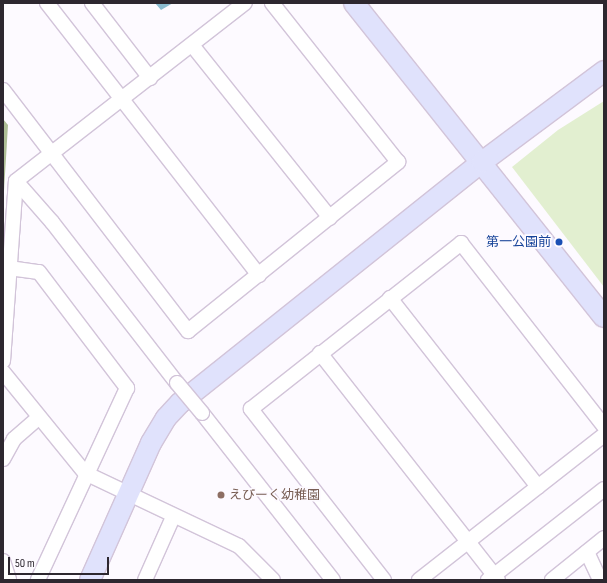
<!DOCTYPE html>
<meta charset="utf-8">
<style>
body{margin:0}
#map{position:relative;width:607px;height:583px;overflow:hidden;background:#fdfaff;font-family:"Sofia Sans Condensed","Noto Sans JP",sans-serif}
div>[style]{position:absolute}
.green>*{inset:0;background:#e2efd0}
.forest>*{inset:0;background:#adbd95}
.water>*{inset:0;background:#8abbcf}
.roads{filter:drop-shadow(1px 0 #d2c4d9) drop-shadow(-1px 0 #d2c4d9) drop-shadow(0 1px #d2c4d9) drop-shadow(0 -1px #d2c4d9)}
.street>*{height:14px;margin:-7px;padding:0 7px;transform-origin:7px;border-radius:7px;background:#fff}
.secondary>*{height:20px;margin:-10px;padding:0 10px;transform-origin:10px;border-radius:10px;background:#e0e2fc}
.bridges{filter:drop-shadow(1px 0 #d2c4d9) drop-shadow(-1px 0 #d2c4d9) drop-shadow(0 1px #d2c4d9) drop-shadow(0 -1px #d2c4d9)}
.street-bridge>*{height:14px;margin:-7px;padding:0 7px;transform-origin:7px;border-radius:7px;background:#fff}
.dots>*{width:11px;height:11px;translate:-50% -50%;box-sizing:border-box;border:2px solid #fdfaff;border-radius:50%}
span{translate:-50% -50%;white-space:nowrap;text-align:center;line-height:1.15;-webkit-text-stroke:3.5px #fdfaff;paint-order:stroke}
.transit-label{font-size:13px;color:#164399}
.right{translate:-100% -50%;text-align:right}
.education-label{font-size:13px;color:#785e54}
.left{translate:0 -50%;text-align:left}
.frame{position:absolute;inset:0;border:4px solid #2d272f;pointer-events:none}
.scale{position:absolute;left:8px;top:557px;width:101px;height:18px;box-sizing:border-box;border:2px solid #2d272f;border-top:0;padding-left:5px;font-size:12px;line-height:14px;white-space:nowrap;color:#2d272f;-webkit-text-stroke:3px #fdfaff;paint-order:stroke}
</style>
<div id="map">
<div class="green">
<i style="clip-path:polygon(604px 101px,604px 287px,512px 167px,558px 130px)"></i>
</div>
<div class="forest">
<i style="clip-path:polygon(3px 119px,8px 125px,3px 207px)"></i>
</div>
<div class="water">
<i style="clip-path:polygon(155px 3px,173px 3px,161px 10px)"></i>
</div>
<div class="roads">
<div class="street">
<i style="left:47px;top:3px;width:345px;rotate:52.1deg"></i>
<i style="left:92px;top:3px;width:95px;rotate:52.3deg"></i>
<i style="left:192px;top:45px;width:221px;rotate:51.4deg"></i>
<i style="left:3px;top:90px;width:304px;rotate:52.5deg"></i>
<i style="left:188px;top:331px;width:270px;rotate:-38.8deg"></i>
<i style="left:398px;top:162px;width:203px;rotate:-128.4deg"></i>
<i style="left:16px;top:181px;width:55px;rotate:48.7deg"></i>
<i style="left:52px;top:222px;width:204px;rotate:52.2deg"></i>
<i style="left:9px;top:268px;width:30px;rotate:8deg"></i>
<i style="left:39px;top:272px;width:146px;rotate:52.8deg"></i>
<i style="left:127px;top:388px;width:212px;rotate:114.9deg"></i>
<i style="left:390px;top:298px;width:240px;rotate:51.9deg"></i>
<i style="left:320px;top:353px;width:288px;rotate:51.9deg"></i>
<i style="left:3px;top:361px;width:180px;rotate:-85.9deg"></i>
<i style="left:16px;top:181px;width:290px;rotate:-37.9deg"></i>
<i style="left:3px;top:372px;width:130px;rotate:50.9deg"></i>
<i style="left:85px;top:473px;width:170px;rotate:25.4deg"></i>
<i style="left:239px;top:546px;width:48px;rotate:45deg"></i>
<i style="left:202px;top:413px;width:212px;rotate:51.9deg"></i>
<i style="left:3px;top:459px;width:23px;rotate:-61deg"></i>
<i style="left:14px;top:439px;width:32px;rotate:-41deg"></i>
<i style="left:587px;top:552px;width:31px;rotate:65deg"></i>
<i style="left:3px;top:561px;width:20px;rotate:72deg"></i>
<i style="left:145px;top:580px;width:69px;rotate:-66deg"></i>
<i style="left:384px;top:580px;width:217px;rotate:-127.9deg"></i>
<i style="left:251px;top:409px;width:268px;rotate:-38.3deg"></i>
<i style="left:461px;top:243px;width:232px;rotate:52deg"></i>
<i style="left:419px;top:580px;width:235px;rotate:-38.1deg"></i>
<i style="left:488px;top:580px;width:147px;rotate:-38.1deg"></i>
<i style="left:552px;top:580px;width:67px;rotate:-38.9deg"></i>
</div>
<div class="secondary">
<i style="left:354px;top:3px;width:401px;rotate:51.5deg"></i>
<i style="left:90px;top:580px;width:150px;rotate:-66deg"></i>
<i style="left:151px;top:443px;width:29px;rotate:-59deg"></i>
<i style="left:166px;top:418px;width:21px;rotate:-47deg"></i>
<i style="left:180px;top:403px;width:386px;rotate:-38.6deg"></i>
<i style="left:482px;top:162px;width:152px;rotate:-36.7deg"></i>
</div>
</div>
<div class="bridges">
<div class="street-bridge">
<i style="left:177px;top:383px;width:39px;rotate:50deg"></i>
</div>
</div>
<div class="dots">
<i style="left:559px;top:242px;background:#1a4fb4"></i>
<i style="left:221px;top:495px;background:#8d6e63"></i>
</div>
<div class="transit-label">
<span class="right" style="left:551px;top:242px">第一公園前</span>
</div>
<div class="education-label">
<span class="left" style="left:229px;top:495px">えぴーく幼稚園</span>
</div>
<div class="frame"></div>
<div class="scale">50 m</div>
</div>
